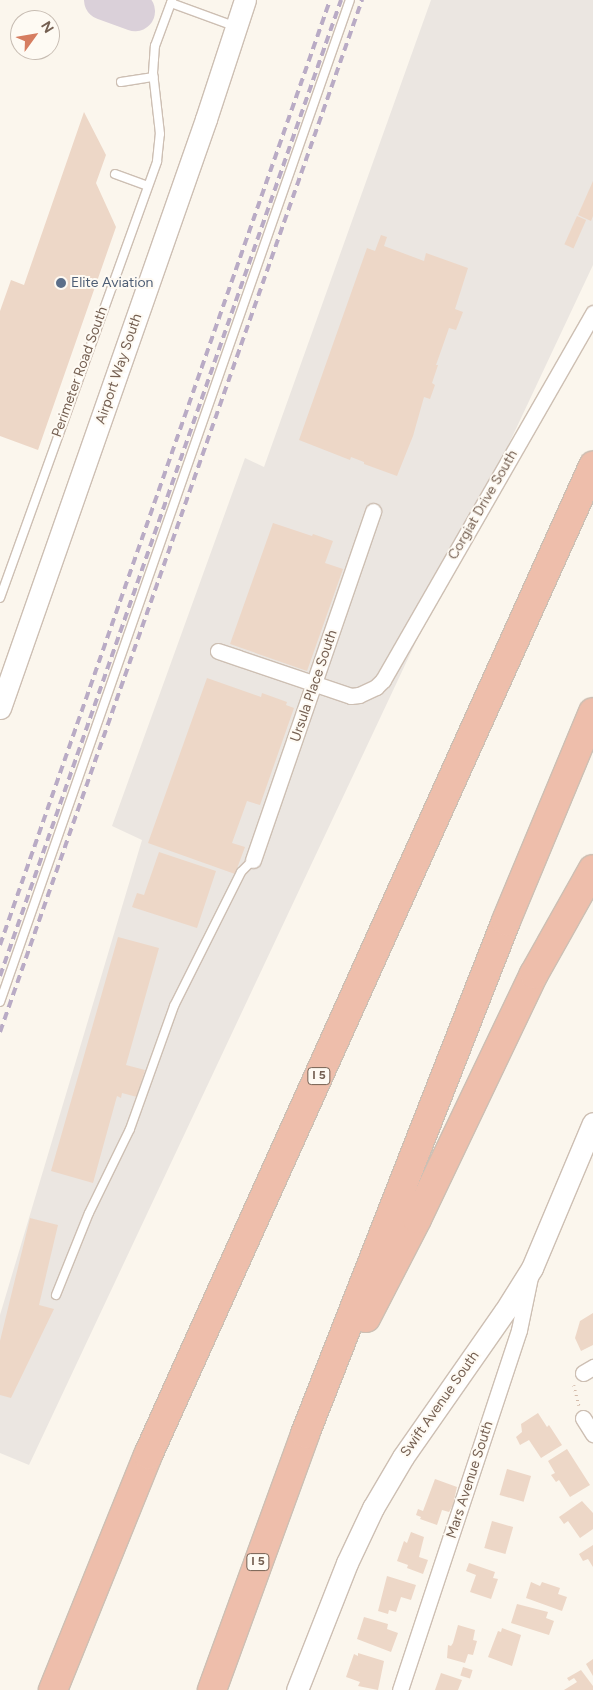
<!DOCTYPE html>
<style>
body{margin:0}
#map{position:relative;width:593px;height:1690px;overflow:hidden;background:#fbf6ed;font-family:Figtree,sans-serif}
div>[style]{position:absolute}
.industrial>*{inset:0;background:#ebe6e1}
.taxiway>*{height:40px;margin:-20px;padding:0 20px;transform-origin:20px;border-radius:20px;background:#dad0d9}
.building>*{inset:0;background:#edd7c7;transform-origin:0 0}
.path>*{height:2.5px;margin-top:-1.25px;transform-origin:0;background:repeating-linear-gradient(90deg,#d3bbaa 0 1px,transparent 0 5px)}
.roads{filter:drop-shadow(1px 0 #cdbfb3) drop-shadow(-1px 0 #cdbfb3) drop-shadow(0 1px #cdbfb3) drop-shadow(0 -1px #cdbfb3)}
.lane>*{height:8px;margin:-4px;padding:0 4px;transform-origin:4px;border-radius:4px;background:#fff}
.street>*{height:15px;margin:-7.5px;padding:0 7.5px;transform-origin:7.5px;border-radius:7.5px;background:#fff}
.secondary>*{height:21px;margin:-10.5px;padding:0 10.5px;transform-origin:10.5px;border-radius:10.5px;background:#fff}
.highway>*{height:28px;margin:-14px;padding:0 14px;transform-origin:14px;border-radius:14px;background:#eebeab}
.rail>*{height:4px;margin-top:-2px;transform-origin:0;background:repeating-linear-gradient(90deg,#b9abc5 0 8px,transparent 0 13px)}
.dots>*{width:14px;height:14px;translate:-50% -50%;box-sizing:border-box;border:2px solid #fefaf3;border-radius:50%}
span{translate:-50% -50%;white-space:nowrap;text-align:center;line-height:1.15;-webkit-text-stroke:4px #fefaf3;paint-order:stroke}
.shield-label span{padding:1px 4px;background:#fefaf3;border:1px solid;border-radius:4px;-webkit-text-stroke-width:0}
.shield-label{font-size:12px;color:#745f51;font-weight:700}
.service-label{font-size:14px;color:#4e5e75}
.left{translate:0 -50%;text-align:left}
.street-label{font-size:14px;color:#745f51}
.north{position:absolute;left:10px;top:10px;width:50px;height:50px;box-sizing:border-box;background:#fefaf3;border:1px solid #c7bcb2;border-radius:50%;rotate:58deg;font-size:14px;font-weight:700;line-height:20px;text-align:center;color:#745f51}
.north::after{content:'';display:block;margin:auto;width:18px;height:22px;background:#d67d60;clip-path:polygon(50% 0,100% 100%,50% 72%,0 100%)}
</style>
<div id="map">
<div class="industrial">
<i style="clip-path:polygon(431px 0,593px 0,593px 265px,29px 1465px,0 1453px,0 1315px,142px 840px,112px 826px,245px 458px,264px 467px)"></i>
</div>
<div class="taxiway">
<i style="left:104px;top:0;width:33px;rotate:20deg"></i>
</div>
<div class="building">
<i style="clip-path:polygon(84px 112px,106px 155px,96px 183px,116px 227px,38px 450px,0 436px,0 311px,11px 280px,24px 285px)"></i>
<i style="clip-path:polygon(593px 181px,593px 216px,591px 221px,578px 215px)"></i>
<i style="left:577px;top:216px;width:10px;height:31px;rotate:24deg"></i>
<i style="clip-path:polygon(381px 235px,387px 237px,384px 246px,424px 261px,426px 253px,468px 268px,455px 309px,463px 312px,456px 330px,449px 328px,436px 365px,438px 365px,432px 383px,435px 385px,430px 399px,424px 397px,413px 436px,397px 476px,364px 464px,364px 462px,351px 457px,350px 460px,299px 440px,367px 248px,375px 251px)"></i>
<i style="clip-path:polygon(273px 523px,312px 536px,313px 534px,333px 541px,325px 563px,343px 569px,307px 671px,230px 644px)"></i>
<i style="clip-path:polygon(207px 678px,261px 697px,262px 693px,287px 702px,286px 705px,294px 708px,260px 805px,247px 801px,232px 843px,245px 847px,235px 874px,148px 843px)"></i>
<i style="clip-path:polygon(159px 852px,216px 871px,197px 928px,132px 907px,137px 893px,144px 895px)"></i>
<i style="clip-path:polygon(118px 937px,159px 948px,126px 1065px,145px 1070px,137px 1097px,122px 1093px,121px 1098px,117px 1096px,93px 1183px,51px 1171px)"></i>
<i style="clip-path:polygon(30px 1218px,58px 1225px,39px 1305px,54px 1309px,11px 1398px,0 1395px,0 1341px)"></i>
<i style="clip-path:polygon(593px 1313px,593px 1345px,581px 1351px,575px 1338px,580px 1321px)"></i>
<i style="clip-path:polygon(538px 1413px,547px 1427px,549px 1425px,562px 1445px,541px 1458px,529px 1440px,520px 1445px,516px 1437px,522px 1432px,521px 1424px)"></i>
<i style="clip-path:polygon(567px 1449px,590px 1485px,570px 1497px,559px 1480px,556px 1482px,551px 1475px,555px 1473px,548px 1461px)"></i>
<i style="left:507px;top:1469px;width:25px;height:27px;rotate:16deg"></i>
<i style="clip-path:polygon(435px 1479px,457px 1487px,453px 1505px,449px 1512px,442px 1510px,437px 1525px,420px 1519px,421px 1517px,416px 1515px,418px 1509px,423px 1511px)"></i>
<i style="clip-path:polygon(582px 1501px,593px 1513px,593px 1529px,580px 1538px,568px 1521px,564px 1524px,559px 1517px)"></i>
<i style="left:492px;top:1521px;width:22px;height:28px;rotate:16deg"></i>
<i style="clip-path:polygon(411px 1532px,424px 1537px,419px 1557px,428px 1560px,423px 1574px,407px 1568px,408px 1565px,397px 1561px,404px 1541px,407px 1543px)"></i>
<i style="clip-path:polygon(593px 1545px,593px 1567px,588px 1559px,583px 1561px,579px 1554px)"></i>
<i style="clip-path:polygon(469px 1563px,495px 1572px,493px 1578px,498px 1579px,491px 1599px,470px 1592px,476px 1575px,466px 1571px)"></i>
<i style="clip-path:polygon(387px 1576px,416px 1585px,411px 1600px,401px 1597px,396px 1612px,389px 1610px,388px 1614px,378px 1611px)"></i>
<i style="clip-path:polygon(531px 1582px,540px 1586px,542px 1582px,560px 1588px,558px 1594px,567px 1597px,562px 1611px,526px 1598px)"></i>
<i style="clip-path:polygon(517px 1604px,548px 1612px,546px 1618px,554px 1621px,549px 1635px,511px 1623px)"></i>
<i style="clip-path:polygon(364px 1617px,388px 1624px,387px 1629px,398px 1633px,391px 1652px,357px 1639px)"></i>
<i style="clip-path:polygon(458px 1625px,475px 1630px,473px 1640px,477px 1641px,473px 1655px,468px 1654px,465px 1663px,447px 1658px,448px 1645px,451px 1646px,453px 1643px)"></i>
<i style="clip-path:polygon(502px 1628px,521px 1635px,512px 1666px,488px 1657px,498px 1631px,501px 1632px)"></i>
<i style="clip-path:polygon(358px 1653px,384px 1661px,378px 1690px,358px 1686px,360px 1682px,346px 1677px,354px 1654px,358px 1656px)"></i>
<i style="clip-path:polygon(593px 1659px,593px 1676px,586px 1664px)"></i>
<i style="left:463px;top:1667px;width:10px;height:9px;rotate:17deg"></i>
<i style="clip-path:polygon(581px 1670px,593px 1686px,593px 1690px,564px 1690px,577px 1682px,574px 1678px,569px 1681px,567px 1678px)"></i>
<i style="clip-path:polygon(441px 1673px,462px 1680px,458px 1690px,435px 1690px)"></i>
</div>
<div class="path">
<i style="left:574px;top:1385px;width:21px;rotate:76deg"></i>
</div>
<div class="roads">
<div class="lane">
<i style="left:171px;top:3px;width:67px;rotate:20.1deg"></i>
<i style="left:121px;top:82px;width:33px;rotate:-9deg"></i>
<i style="left:115px;top:174px;width:35px;rotate:20deg"></i>
<i style="left:0;top:598px;width:464px;rotate:-70.2deg"></i>
<i style="left:157px;top:161px;width:27px;rotate:-84deg"></i>
<i style="left:160px;top:134px;width:61px;rotate:-96.5deg"></i>
<i style="left:153px;top:73px;width:14px;rotate:-86deg"></i>
<i style="left:154px;top:59px;width:13px;rotate:-86deg"></i>
<i style="left:155px;top:46px;width:49px;rotate:-69.7deg"></i>
<i style="left:0;top:1002px;width:1061px;rotate:-70.75deg"></i>
<i style="left:56px;top:1295px;width:88px;rotate:-68.1deg"></i>
<i style="left:89px;top:1213px;width:93px;rotate:-64deg"></i>
<i style="left:130px;top:1129px;width:131px;rotate:-70.3deg"></i>
<i style="left:174px;top:1006px;width:150px;rotate:-63.4deg"></i>
<i style="left:241px;top:872px;width:17px;rotate:-45deg"></i>
</div>
<div class="street">
<i style="left:218px;top:651px;width:140px;rotate:18.7deg"></i>
<i style="left:351px;top:696px;width:8px;rotate:-7deg"></i>
<i style="left:359px;top:695px;width:19px;rotate:-25deg"></i>
<i style="left:376px;top:687px;width:10px;rotate:-45deg"></i>
<i style="left:383px;top:680px;width:423px;rotate:-60.2deg"></i>
<i style="left:253px;top:860px;width:369px;rotate:-71deg"></i>
<i style="left:583px;top:1373px;width:12px;rotate:-31deg"></i>
<i style="left:583px;top:1418px;width:19px;rotate:58deg"></i>
<i style="left:400px;top:1690px;width:379px;rotate:-71.7deg"></i>
<i style="left:519px;top:1330px;width:54px;rotate:-78.3deg"></i>
</div>
<div class="secondary">
<i style="left:0;top:708px;width:624px;rotate:-70.72deg"></i>
<i style="left:206px;top:119px;width:125px;rotate:-71.9deg"></i>
<i style="left:297px;top:1690px;width:136px;rotate:-68.5deg"></i>
<i style="left:347px;top:1563px;width:61px;rotate:-64.7deg"></i>
<i style="left:373px;top:1508px;width:59px;rotate:-59.5deg"></i>
<i style="left:403px;top:1457px;width:178px;rotate:-55.1deg"></i>
<i style="left:505px;top:1311px;width:51px;rotate:-57.9deg"></i>
<i style="left:532px;top:1268px;width:157px;rotate:-67.2deg"></i>
</div>
<div class="highway">
<i style="left:366px;top:1318px;width:111px;rotate:-62.7deg"></i>
<i style="left:417px;top:1219px;width:272px;rotate:-64.5deg"></i>
<i style="left:534px;top:974px;width:120px;rotate:-60.7deg"></i>
<i style="left:53px;top:1690px;width:253px;rotate:-68deg"></i>
<i style="left:148px;top:1455px;width:1085px;rotate:-65.77deg"></i>
<i style="left:212px;top:1690px;width:272px;rotate:-70deg"></i>
<i style="left:305px;top:1434px;width:551px;rotate:-68.6deg"></i>
<i style="left:506px;top:921px;width:226px;rotate:-67.4deg"></i>
</div>
</div>
<div class="rail">
<i style="left:0;top:945px;width:1001px;rotate:-70.75deg"></i>
<i style="left:0;top:976px;width:1034px;rotate:-70.74deg"></i>
<i style="left:0;top:1032px;width:1094px;rotate:-70.67deg"></i>
</div>
<div class="dots">
<i style="left:61px;top:283px;background:#5c6f8a"></i>
</div>
<div class="shield-label">
<span style="left:319px;top:1076px">I 5</span>
<span style="left:258px;top:1562px">I 5</span>
</div>
<div class="service-label">
<span class="left" style="left:71px;top:283px">Elite Aviation</span>
</div>
<div class="street-label">
<span style="left:119px;top:369px;rotate:-71deg">Airport Way South</span>
<span style="left:80px;top:372px;rotate:-70deg">Perimeter Road South</span>
<span style="left:483px;top:505px;rotate:-60deg">Corgiat Drive South</span>
<span style="left:314px;top:686px;rotate:-71deg">Ursula Place South</span>
<span style="left:440px;top:1404px;rotate:-55deg">Swift Avenue South</span>
<span style="left:470px;top:1480px;rotate:-72deg">Mars Avenue South</span>
</div>
<div class="north">N</div>
</div>
